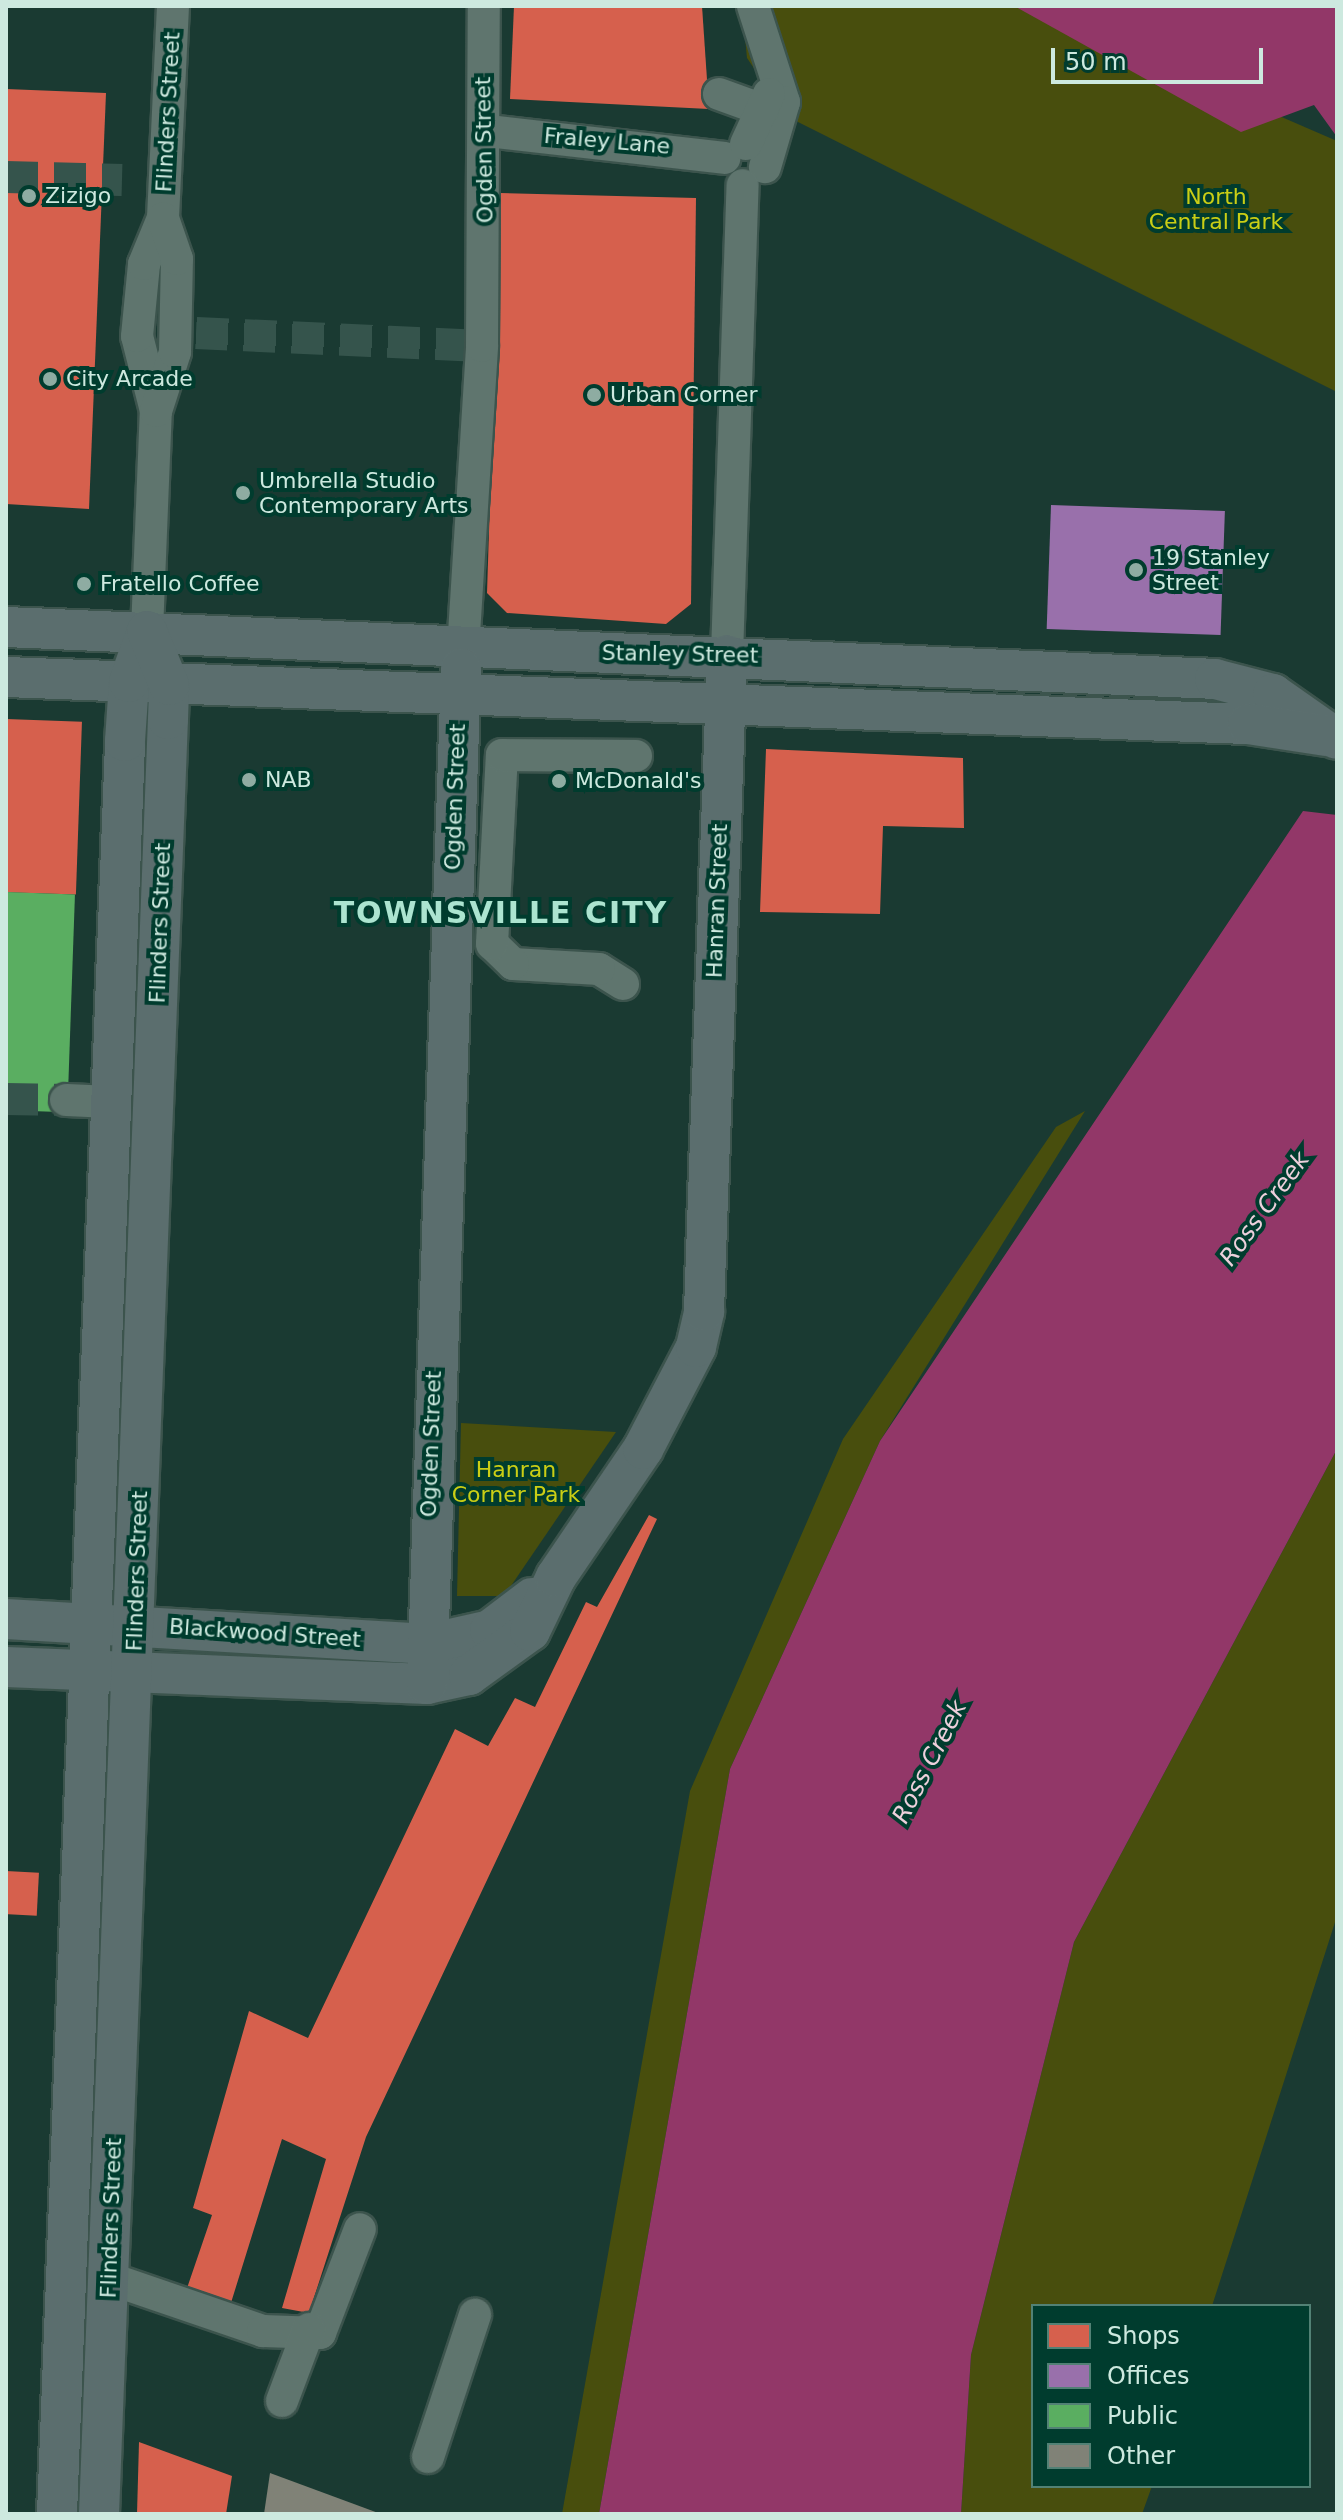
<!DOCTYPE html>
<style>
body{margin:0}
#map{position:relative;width:1343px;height:2520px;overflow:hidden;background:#1a3a32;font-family:"DejaVu Sans",sans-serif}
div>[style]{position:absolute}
.green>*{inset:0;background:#484e0d}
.water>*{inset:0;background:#923768}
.shops>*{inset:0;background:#d6604d;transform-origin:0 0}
.offices>*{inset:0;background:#9970ab;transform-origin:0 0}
.public>*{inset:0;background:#5aae61;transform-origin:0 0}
.building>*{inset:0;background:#808277}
.minor-tunnel>*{height:32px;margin-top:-16px;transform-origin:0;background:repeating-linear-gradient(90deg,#35544c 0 32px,transparent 0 48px)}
.roads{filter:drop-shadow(2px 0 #3c544d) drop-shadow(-2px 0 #3c544d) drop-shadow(0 2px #3c544d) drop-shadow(0 -2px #3c544d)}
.minor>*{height:32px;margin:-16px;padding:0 16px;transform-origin:16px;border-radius:16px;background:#5f756e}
.major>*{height:40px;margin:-20px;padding:0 20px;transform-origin:20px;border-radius:20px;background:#5b6e6e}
.dots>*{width:22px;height:22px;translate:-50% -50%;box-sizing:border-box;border:4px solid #003c2e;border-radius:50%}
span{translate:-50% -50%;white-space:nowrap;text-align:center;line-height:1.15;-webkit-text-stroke:8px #003c2e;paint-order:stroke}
.street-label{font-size:22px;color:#cde9df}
.poi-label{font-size:22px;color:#cde9df}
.left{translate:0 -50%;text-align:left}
.park-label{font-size:22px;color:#cace15}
.water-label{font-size:24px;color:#edd0dc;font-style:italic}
.district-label{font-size:30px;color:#ace4d0;font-weight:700;letter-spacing:2px}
.frame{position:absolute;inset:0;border:8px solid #cde9df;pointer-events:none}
.legend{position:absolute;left:1031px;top:2304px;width:280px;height:184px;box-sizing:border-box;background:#003c2e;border:2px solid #528175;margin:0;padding:10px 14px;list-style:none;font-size:24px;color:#cde9df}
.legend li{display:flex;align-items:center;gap:16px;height:40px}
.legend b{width:40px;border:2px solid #528175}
.scale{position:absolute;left:1051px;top:48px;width:212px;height:36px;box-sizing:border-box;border:4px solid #cde9df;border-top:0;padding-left:10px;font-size:24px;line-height:28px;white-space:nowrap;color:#cde9df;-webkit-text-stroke:6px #003c2e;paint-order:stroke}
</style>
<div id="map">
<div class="green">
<i style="clip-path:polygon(742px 6px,1026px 6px,1337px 141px,1337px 392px,786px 116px,747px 58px)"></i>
<i style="clip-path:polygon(1085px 1111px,880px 1441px,730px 1769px,599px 2514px,562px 2514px,690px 1791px,843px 1439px,1056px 1127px)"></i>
<i style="clip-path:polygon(461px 1423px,616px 1432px,504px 1596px,457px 1596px)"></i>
<i style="clip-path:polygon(1337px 1449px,1337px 1916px,1212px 2306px,1033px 2306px,1033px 2486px,1152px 2486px,1142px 2514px,961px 2514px,971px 2355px,1074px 1942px)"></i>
</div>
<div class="water">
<i style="clip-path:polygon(1014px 6px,1337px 6px,1337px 137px,1314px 105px,1241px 132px)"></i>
<i style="clip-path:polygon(1303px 811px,1337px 815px,1337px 1449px,1074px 1942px,971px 2355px,961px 2514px,599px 2514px,730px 1769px,880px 1441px)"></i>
</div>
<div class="shops">
<i style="clip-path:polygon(514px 6px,702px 6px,709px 109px,510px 99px)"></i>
<i style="clip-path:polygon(6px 89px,106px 93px,89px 509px,6px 504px)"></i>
<i style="clip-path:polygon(500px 193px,696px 198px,691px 604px,666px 624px,507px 613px,487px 593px)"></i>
<i style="left:6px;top:719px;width:76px;height:173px;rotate:2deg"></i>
<i style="clip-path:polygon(766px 749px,963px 758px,964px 828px,883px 826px,880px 914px,760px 912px)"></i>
<i style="clip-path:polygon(649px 1515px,657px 1519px,366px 2137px,309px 2313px,282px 2308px,326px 2159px,282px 2139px,230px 2306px,185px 2294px,212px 2215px,193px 2208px,249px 2011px,308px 2038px,455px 1729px,488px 1746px,515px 1698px,535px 1707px,586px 1602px,597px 1607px)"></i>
<i style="left:6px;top:1871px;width:33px;height:43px;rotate:3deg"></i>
<i style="clip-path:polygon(139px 2442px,232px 2476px,226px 2514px,137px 2514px)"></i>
</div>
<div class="offices">
<i style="left:1051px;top:505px;width:174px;height:124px;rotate:2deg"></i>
</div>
<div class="public">
<i style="left:6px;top:892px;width:69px;height:218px;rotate:2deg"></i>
</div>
<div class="building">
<i style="clip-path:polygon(270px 2473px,381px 2514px,264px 2514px)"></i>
</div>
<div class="minor-tunnel">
<i style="left:6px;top:177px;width:116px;rotate:1.5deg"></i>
<i style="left:196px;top:333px;width:286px;rotate:2.6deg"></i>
<i style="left:6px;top:1099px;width:60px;rotate:1deg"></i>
</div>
<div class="roads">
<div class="minor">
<i style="left:753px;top:6px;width:101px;rotate:72.1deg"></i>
<i style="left:784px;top:102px;width:68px;rotate:106.3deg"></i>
<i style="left:719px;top:94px;width:47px;rotate:20deg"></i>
<i style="left:488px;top:131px;width:238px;rotate:6.5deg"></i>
<i style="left:746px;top:144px;width:55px;rotate:-65.3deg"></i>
<i style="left:156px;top:411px;width:77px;rotate:-104.2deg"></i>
<i style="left:137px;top:336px;width:72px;rotate:-84.4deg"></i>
<i style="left:144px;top:264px;width:50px;rotate:-67.6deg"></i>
<i style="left:163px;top:218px;width:212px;rotate:-87.3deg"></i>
<i style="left:147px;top:631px;width:220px;rotate:-87.7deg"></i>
<i style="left:156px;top:411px;width:62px;rotate:-72.1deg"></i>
<i style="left:175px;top:352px;width:93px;rotate:-88.8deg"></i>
<i style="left:177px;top:259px;width:43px;rotate:-108.9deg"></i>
<i style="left:463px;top:650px;width:305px;rotate:-86.4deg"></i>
<i style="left:482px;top:346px;width:340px;rotate:-89.7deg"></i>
<i style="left:727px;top:655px;width:470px;rotate:-88.1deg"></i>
<i style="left:623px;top:984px;width:28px;rotate:-148deg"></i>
<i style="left:599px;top:969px;width:86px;rotate:-176.7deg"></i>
<i style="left:513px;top:964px;width:29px;rotate:-136deg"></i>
<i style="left:492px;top:944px;width:189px;rotate:-87deg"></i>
<i style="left:502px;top:755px;width:134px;rotate:0.4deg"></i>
<i style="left:66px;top:1100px;width:45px;rotate:2.5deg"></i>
<i style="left:108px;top:2278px;width:164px;rotate:18.9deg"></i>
<i style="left:263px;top:2331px;width:57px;rotate:2deg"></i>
<i style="left:320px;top:2333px;width:111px;rotate:-69deg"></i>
<i style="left:282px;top:2401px;width:77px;rotate:-69.4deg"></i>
<i style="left:428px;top:2457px;width:150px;rotate:-71.7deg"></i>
</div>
<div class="major">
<i style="left:6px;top:627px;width:1210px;rotate:2.46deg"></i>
<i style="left:1215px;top:679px;width:60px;rotate:14.5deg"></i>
<i style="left:1273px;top:694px;width:78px;rotate:35.1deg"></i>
<i style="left:6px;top:677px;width:1243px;rotate:2.17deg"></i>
<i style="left:1248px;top:724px;width:79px;rotate:8.7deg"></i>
<i style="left:6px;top:1619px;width:423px;rotate:3.4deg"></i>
<i style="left:428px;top:1644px;width:64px;rotate:-12.7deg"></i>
<i style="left:490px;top:1630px;width:53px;rotate:-37.3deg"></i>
<i style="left:6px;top:1667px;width:421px;rotate:2.3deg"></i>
<i style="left:427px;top:1684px;width:43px;rotate:-12.1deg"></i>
<i style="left:469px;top:1675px;width:75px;rotate:-35.8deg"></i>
<i style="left:530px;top:1631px;width:60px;rotate:-64.3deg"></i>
<i style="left:556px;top:1577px;width:155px;rotate:-55.8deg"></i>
<i style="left:643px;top:1449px;width:115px;rotate:-62.5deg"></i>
<i style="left:696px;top:1347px;width:37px;rotate:-77deg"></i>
<i style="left:704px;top:1311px;width:656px;rotate:-87.99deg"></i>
<i style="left:427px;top:1684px;width:1016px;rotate:-88.08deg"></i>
<i style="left:57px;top:2514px;width:1774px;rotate:-87.8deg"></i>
<i style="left:125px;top:741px;width:59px;rotate:-86.1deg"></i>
<i style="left:129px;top:682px;width:54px;rotate:-70.6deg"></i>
<i style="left:99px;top:2514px;width:1796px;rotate:-87.8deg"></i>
<i style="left:168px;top:719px;width:34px;rotate:-88deg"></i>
<i style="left:169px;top:685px;width:58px;rotate:-112.2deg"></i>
</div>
</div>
<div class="dots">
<i style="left:29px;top:196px;background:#8eaca2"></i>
<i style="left:50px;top:379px;background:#8eaca2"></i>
<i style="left:594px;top:395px;background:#8eaca2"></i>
<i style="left:243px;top:493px;background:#8eaca2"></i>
<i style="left:1136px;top:570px;background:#8eaca2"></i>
<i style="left:84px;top:584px;background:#8eaca2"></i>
<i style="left:249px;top:780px;background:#8eaca2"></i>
<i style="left:559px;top:781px;background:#8eaca2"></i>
</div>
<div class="street-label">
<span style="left:168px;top:112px;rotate:-87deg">Flinders Street</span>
<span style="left:607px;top:141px;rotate:5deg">Fraley Lane</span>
<span style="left:484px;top:150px;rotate:-91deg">Ogden Street</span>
<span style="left:680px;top:654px;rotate:1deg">Stanley Street</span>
<span style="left:455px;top:797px;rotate:-88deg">Ogden Street</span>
<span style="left:717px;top:901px;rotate:-88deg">Hanran Street</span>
<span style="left:160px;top:923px;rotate:-88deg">Flinders Street</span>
<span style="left:431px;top:1444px;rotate:-88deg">Ogden Street</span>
<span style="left:137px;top:1571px;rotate:-88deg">Flinders Street</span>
<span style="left:265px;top:1633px;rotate:4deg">Blackwood Street</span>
<span style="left:111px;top:2218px;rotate:-88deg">Flinders Street</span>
</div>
<div class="poi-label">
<span class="left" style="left:45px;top:196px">Zizigo</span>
<span class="left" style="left:66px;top:379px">City Arcade</span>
<span class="left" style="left:610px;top:395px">Urban Corner</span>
<span class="left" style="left:259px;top:493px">Umbrella Studio<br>Contemporary Arts</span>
<span class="left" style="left:1152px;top:570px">19 Stanley<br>Street</span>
<span class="left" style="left:100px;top:584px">Fratello Coffee</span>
<span class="left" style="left:265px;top:780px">NAB</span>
<span class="left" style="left:575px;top:781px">McDonald's</span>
</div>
<div class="park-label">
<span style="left:1216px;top:209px">North<br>Central Park</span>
<span style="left:516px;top:1482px">Hanran<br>Corner Park</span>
</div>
<div class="water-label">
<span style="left:1265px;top:1209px;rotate:-54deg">Ross Creek</span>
<span style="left:930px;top:1762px;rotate:-63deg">Ross Creek</span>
</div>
<div class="district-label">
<span style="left:501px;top:913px">TOWNSVILLE CITY</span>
</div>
<div class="frame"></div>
<ul class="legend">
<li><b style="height:22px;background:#d6604d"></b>Shops</li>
<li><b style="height:22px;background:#9970ab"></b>Offices</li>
<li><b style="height:22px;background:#5aae61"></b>Public</li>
<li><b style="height:22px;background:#808277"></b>Other</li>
</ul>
<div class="scale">50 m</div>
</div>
